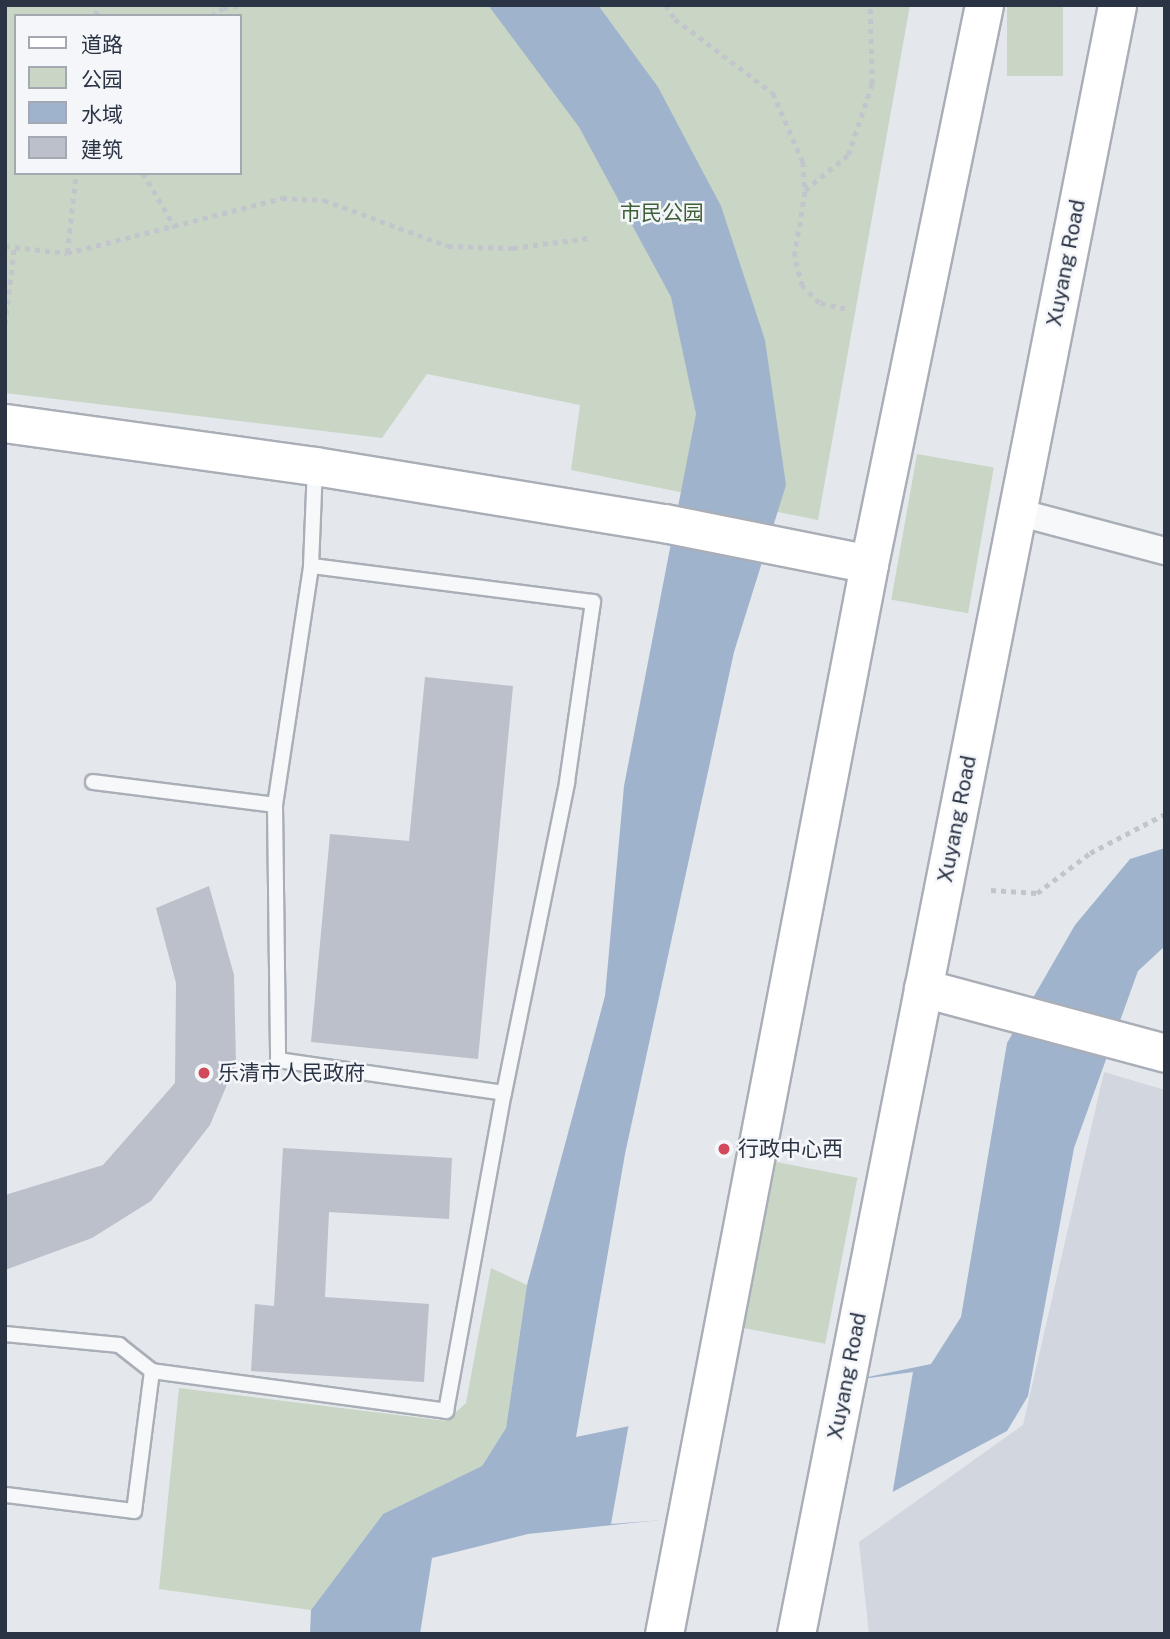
<!DOCTYPE html>
<meta charset="utf-8">
<style>
body{margin:0}
#map{position:relative;width:1170px;height:1639px;overflow:hidden;background:#e4e7ec;font-family:"Public Sans","Noto Sans SC",sans-serif}
div>[style]{position:absolute}
.built>*{inset:0;background:#d2d6de}
.green>*{inset:0;background:#c9d6c5;transform-origin:0 0}
.water>*{inset:0;background:#9fb4cc}
.pier>*{inset:0;background:#e4e7ec}
.building>*{inset:0;background:#bbc0ca}
.path>*{height:4.5px;margin-top:-2.25px;transform-origin:0;background:repeating-linear-gradient(90deg,#c2c5cb 0 5px,transparent 0 10px)}
.roads{filter:drop-shadow(2px 0 #a9aeb7) drop-shadow(-2px 0 #a9aeb7) drop-shadow(0 2px #a9aeb7) drop-shadow(0 -2px #a9aeb7)}
.lane>*{height:14px;margin:-7px;padding:0 7px;transform-origin:7px;border-radius:7px;background:#f7f8fa}
.street>*{height:26px;margin:-13px;padding:0 13px;transform-origin:13px;border-radius:13px;background:#f7f8fa}
.secondary>*{height:37px;margin:-18.5px;padding:0 18.5px;transform-origin:18.5px;border-radius:18.5px;background:#fff}
.dots>*{width:19px;height:19px;translate:-50% -50%;box-sizing:border-box;border:4px solid #f4f6f9;border-radius:50%}
span{translate:-50% -50%;white-space:nowrap;text-align:center;line-height:1.15;-webkit-text-stroke:5px #f4f6f9;paint-order:stroke}
.park-label{font-size:21px;color:#3f6138}
.street-label{font-size:21px;color:#2b3445}
.poi-label{font-size:21px;color:#2b3445}
.left{translate:0 -50%;text-align:left}
.frame{position:absolute;inset:0;border:7px solid #2b3445;pointer-events:none}
.legend{position:absolute;left:14px;top:14px;width:228px;height:161px;box-sizing:border-box;background:#f4f6f9;border:2px solid #a4a8b1;margin:0;padding:9px 12px;list-style:none;font-size:21px;color:#2b3445}
.legend li{display:flex;align-items:center;gap:14px;height:35px}
.legend b{width:35px;border:2px solid #a4a8b1}
</style>
<div id="map">
<div class="built">
<i style="clip-path:polygon(1104px 1072px,1165px 1090px,1165px 1634px,869px 1634px,859px 1542px,1023px 1425px)"></i>
</div>
<div class="green">
<i style="clip-path:polygon(evenodd,5px 5px,910px 5px,818px 520px,571px 470px,580px 405px,427px 374px,382px 438px,5px 393px,5px 5px,16px 16px,240px 16px,240px 173px,16px 173px,16px 16px)"></i>
<i style="left:1007px;top:5px;width:56px;height:71px"></i>
<i style="left:917px;top:454px;width:78px;height:148px;rotate:10deg"></i>
<i style="left:776px;top:1162px;width:83px;height:169px;rotate:11deg"></i>
<i style="clip-path:polygon(491px 1268px,527px 1285px,506px 1428px,482px 1466px,383px 1514px,311px 1610px,159px 1589px,179px 1388px,446px 1421px,466px 1403px)"></i>
</div>
<div class="water">
<i style="clip-path:polygon(488px 5px,598px 5px,658px 87px,721px 206px,765px 340px,786px 485px,734px 652px,625px 1154px,576px 1437px,931px 1364px,961px 1317px,1007px 1043px,1075px 925px,1130px 859px,1165px 848px,1165px 946px,1138px 971px,1074px 1148px,1028px 1396px,1007px 1431px,885px 1496px,528px 1534px,432px 1558px,420px 1634px,310px 1634px,311px 1610px,383px 1514px,482px 1466px,506px 1428px,527px 1285px,605px 996px,624px 786px,696px 414px,671px 297px,579px 127px)"></i>
</div>
<div class="pier">
<i style="clip-path:polygon(913px 1372px,892px 1496px,780px 1511px,611px 1524px,629px 1423px,811px 1386px)"></i>
</div>
<div class="building">
<i style="clip-path:polygon(425px 677px,513px 686px,478px 1059px,311px 1042px,330px 834px,409px 841px)"></i>
<i style="clip-path:polygon(209px 886px,234px 975px,236px 1063px,210px 1125px,151px 1201px,92px 1238px,5px 1270px,5px 1195px,103px 1165px,175px 1083px,176px 983px,156px 908px)"></i>
<i style="clip-path:polygon(283px 1148px,452px 1158px,449px 1219px,329px 1212px,325px 1297px,429px 1304px,424px 1382px,251px 1371px,255px 1304px,274px 1306px)"></i>
</div>
<div class="path">
<i style="left:666px;top:5px;width:17px;rotate:57deg"></i>
<i style="left:675px;top:19px;width:123px;rotate:37.1deg"></i>
<i style="left:773px;top:93px;width:75px;rotate:66.5deg"></i>
<i style="left:803px;top:162px;width:27px;rotate:86deg"></i>
<i style="left:96px;top:16px;width:11px;rotate:-85deg"></i>
<i style="left:211px;top:16px;width:14px;rotate:-34deg"></i>
<i style="left:223px;top:8px;width:19px;rotate:-9deg"></i>
<i style="left:143px;top:173px;width:63px;rotate:59.3deg"></i>
<i style="left:5px;top:246px;width:62px;rotate:6.4deg"></i>
<i style="left:67px;top:253px;width:222px;rotate:-14.3deg"></i>
<i style="left:282px;top:198px;width:42px;rotate:2.7deg"></i>
<i style="left:324px;top:200px;width:132px;rotate:20.4deg"></i>
<i style="left:448px;top:246px;width:65px;rotate:1.8deg"></i>
<i style="left:513px;top:248px;width:76px;rotate:-7.6deg"></i>
<i style="left:67px;top:253px;width:81px;rotate:-83.6deg"></i>
<i style="left:845px;top:309px;width:27px;rotate:-167deg"></i>
<i style="left:819px;top:303px;width:24px;rotate:-135deg"></i>
<i style="left:802px;top:286px;width:31px;rotate:-105deg"></i>
<i style="left:794px;top:256px;width:67px;rotate:-80.5deg"></i>
<i style="left:805px;top:190px;width:55px;rotate:-39.1deg"></i>
<i style="left:848px;top:155px;width:75px;rotate:-71.3deg"></i>
<i style="left:872px;top:84px;width:79px;rotate:-91.5deg"></i>
<i style="left:5px;top:324px;width:78px;rotate:-83.3deg"></i>
<i style="left:991px;top:890px;width:46px;rotate:3.7deg"></i>
<i style="left:1037px;top:893px;width:66px;rotate:-37deg"></i>
<i style="left:1090px;top:853px;width:85px;rotate:-27.5deg"></i>
</div>
<div class="roads">
<div class="lane">
<i style="left:93px;top:782px;width:183px;rotate:7.2deg"></i>
<i style="left:275px;top:805px;width:242px;rotate:-81.4deg"></i>
<i style="left:311px;top:566px;width:98px;rotate:-87.7deg"></i>
<i style="left:275px;top:805px;width:255px;rotate:89.3deg"></i>
<i style="left:278px;top:1060px;width:228px;rotate:8.3deg"></i>
<i style="left:5px;top:1334px;width:115px;rotate:5.5deg"></i>
<i style="left:119px;top:1345px;width:42px;rotate:38.2deg"></i>
<i style="left:152px;top:1371px;width:141px;rotate:97.3deg"></i>
<i style="left:134px;top:1511px;width:130px;rotate:-172.9deg"></i>
<i style="left:152px;top:1371px;width:297px;rotate:7.7deg"></i>
<i style="left:446px;top:1411px;width:323px;rotate:-79.7deg"></i>
<i style="left:504px;top:1093px;width:317px;rotate:-78.5deg"></i>
<i style="left:567px;top:782px;width:182px;rotate:-81.8deg"></i>
<i style="left:593px;top:602px;width:284px;rotate:-172.7deg"></i>
</div>
<div class="street">
<i style="left:1017px;top:512px;width:153px;rotate:14.8deg"></i>
</div>
<div class="secondary">
<i style="left:5px;top:423px;width:313px;rotate:7.9deg"></i>
<i style="left:315px;top:466px;width:354px;rotate:9.3deg"></i>
<i style="left:664px;top:523px;width:209px;rotate:11.3deg"></i>
<i style="left:923px;top:988px;width:251px;rotate:15deg"></i>
<i style="left:664px;top:1634px;width:1089px;rotate:-79.15deg"></i>
<i style="left:869px;top:564px;width:571px;rotate:-78.38deg"></i>
<i style="left:796px;top:1634px;width:1660px;rotate:-78.85deg"></i>
</div>
</div>
<div class="dots">
<i style="left:204px;top:1073px;background:#d1495b"></i>
<i style="left:724px;top:1149px;background:#d1495b"></i>
</div>
<div class="park-label">
<span style="left:662px;top:213px">市民公园</span>
</div>
<div class="street-label">
<span style="left:1066px;top:263px;rotate:-79deg">Xuyang Road</span>
<span style="left:957px;top:819px;rotate:-79deg">Xuyang Road</span>
<span style="left:847px;top:1376px;rotate:-79deg">Xuyang Road</span>
</div>
<div class="poi-label">
<span class="left" style="left:218px;top:1073px">乐清市人民政府</span>
<span class="left" style="left:738px;top:1149px">行政中心西</span>
</div>
<div class="frame"></div>
<ul class="legend">
<li><b style="height:9px;background:#fff"></b>道路</li>
<li><b style="height:19px;background:#c9d6c5"></b>公园</li>
<li><b style="height:19px;background:#9fb4cc"></b>水域</li>
<li><b style="height:19px;background:#bbc0ca"></b>建筑</li>
</ul>
</div>
